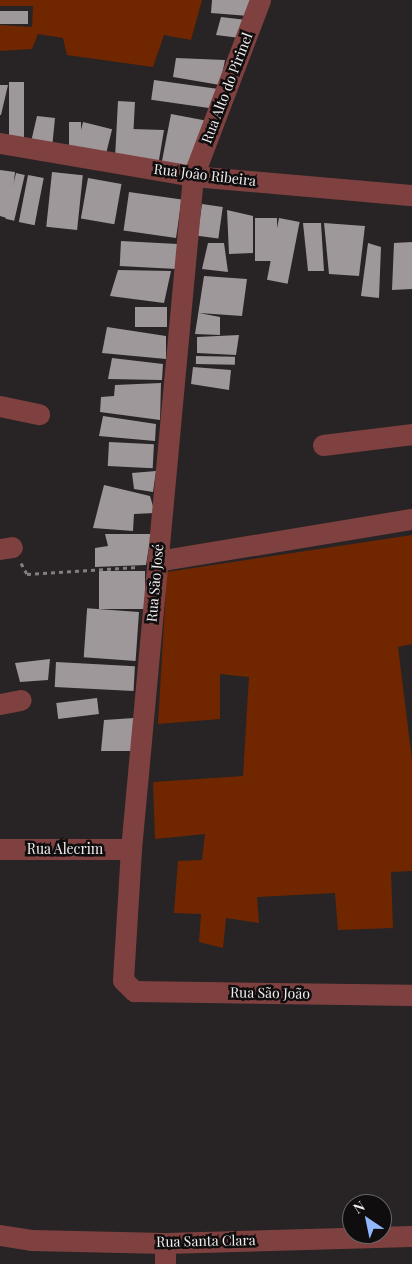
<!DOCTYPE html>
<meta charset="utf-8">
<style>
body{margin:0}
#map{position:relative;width:412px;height:1264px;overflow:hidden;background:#282324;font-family:"Playfair Display",serif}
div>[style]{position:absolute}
.green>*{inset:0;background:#702700}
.building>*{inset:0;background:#9e989b;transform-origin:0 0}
.path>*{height:3px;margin-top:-1.5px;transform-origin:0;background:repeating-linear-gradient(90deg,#837e7f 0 4px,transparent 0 8px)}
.street>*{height:21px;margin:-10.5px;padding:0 10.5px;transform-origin:10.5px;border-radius:10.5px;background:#7e413f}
span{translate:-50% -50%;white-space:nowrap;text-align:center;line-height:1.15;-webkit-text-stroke:5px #0f0d0d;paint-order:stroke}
.street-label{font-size:14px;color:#f2eeef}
.north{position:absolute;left:342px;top:1194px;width:50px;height:50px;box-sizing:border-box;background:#0f0d0d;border:1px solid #6a6767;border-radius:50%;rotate:326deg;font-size:14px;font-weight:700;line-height:20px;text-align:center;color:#f2eeef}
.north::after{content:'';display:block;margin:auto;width:18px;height:22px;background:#91b8fd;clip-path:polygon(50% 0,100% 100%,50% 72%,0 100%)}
</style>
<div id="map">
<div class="green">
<i style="clip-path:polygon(0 0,202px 0,191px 40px,164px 35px,153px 67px,67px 55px,63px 38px,38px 34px,32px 49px,0 51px,0 25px,32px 27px,33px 6px,0 6px)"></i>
<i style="clip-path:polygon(412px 535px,412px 644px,398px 647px,412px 760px,412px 871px,391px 872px,393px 928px,338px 930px,335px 893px,257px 897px,259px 923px,226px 918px,223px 948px,199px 942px,201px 914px,174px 913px,178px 861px,202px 860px,205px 834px,155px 839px,153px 782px,243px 776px,249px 677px,220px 674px,220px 719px,158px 724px,167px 572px)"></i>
</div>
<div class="building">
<i style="clip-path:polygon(212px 0,253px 0,249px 16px,211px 13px)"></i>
<i style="left:0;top:11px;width:28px;height:13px"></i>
<i style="clip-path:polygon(221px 17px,247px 20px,240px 38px,216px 35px)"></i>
<i style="clip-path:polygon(176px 58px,225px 60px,220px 85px,173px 77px)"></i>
<i style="left:154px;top:80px;width:67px;height:20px;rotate:8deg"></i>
<i style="left:9px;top:82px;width:15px;height:56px"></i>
<i style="clip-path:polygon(0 85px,8px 85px,1px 115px,0 115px)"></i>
<i style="left:118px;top:101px;width:17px;height:57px;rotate:3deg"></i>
<i style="clip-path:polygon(171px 114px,208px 121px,190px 171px,161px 166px)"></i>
<i style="clip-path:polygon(37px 116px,55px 118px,52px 148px,31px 142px)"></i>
<i style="left:69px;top:122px;width:12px;height:28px"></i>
<i style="left:83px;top:122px;width:30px;height:30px;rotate:14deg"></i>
<i style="clip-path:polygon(132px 129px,164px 130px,158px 166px,128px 159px)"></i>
<i style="clip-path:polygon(0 170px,15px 172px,10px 219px,0 216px)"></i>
<i style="left:52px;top:172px;width:31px;height:55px;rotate:6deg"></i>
<i style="left:16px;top:173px;width:9px;height:47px;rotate:13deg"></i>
<i style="left:28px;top:175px;width:16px;height:48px;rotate:11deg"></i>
<i style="left:88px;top:178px;width:34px;height:41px;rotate:10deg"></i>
<i style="left:129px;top:192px;width:53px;height:39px;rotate:8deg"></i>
<i style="left:202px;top:204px;width:21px;height:32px;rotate:8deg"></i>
<i style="clip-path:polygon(227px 210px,253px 216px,253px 253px,229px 254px)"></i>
<i style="left:255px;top:218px;width:22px;height:43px"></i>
<i style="left:279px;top:218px;width:21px;height:63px;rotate:11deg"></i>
<i style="clip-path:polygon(303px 223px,321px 223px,324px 271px,308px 271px)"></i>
<i style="clip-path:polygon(324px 223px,365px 226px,359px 276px,329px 274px)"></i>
<i style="left:121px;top:241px;width:57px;height:25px;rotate:3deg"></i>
<i style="clip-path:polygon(412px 242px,412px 289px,392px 290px,394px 243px)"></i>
<i style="clip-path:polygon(208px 243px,224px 243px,228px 272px,202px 269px)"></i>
<i style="clip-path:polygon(368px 243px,381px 247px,379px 298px,361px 296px)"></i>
<i style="clip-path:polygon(118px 270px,171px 271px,164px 303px,110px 296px)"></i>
<i style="clip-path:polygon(204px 276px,247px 279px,242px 316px,199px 313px,220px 317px,220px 335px,195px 334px)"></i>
<i style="left:135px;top:307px;width:32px;height:20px"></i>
<i style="clip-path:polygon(107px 327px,166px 336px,166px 359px,102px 353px)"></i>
<i style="clip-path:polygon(239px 335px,236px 355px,197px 353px,197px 337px)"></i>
<i style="left:196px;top:356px;width:39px;height:8px;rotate:1deg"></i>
<i style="clip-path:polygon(112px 358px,163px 364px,162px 380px,108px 379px)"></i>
<i style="clip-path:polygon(193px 367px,231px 370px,229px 390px,191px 384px)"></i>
<i style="clip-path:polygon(161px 383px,160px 420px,100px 412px,101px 397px,114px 396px,115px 385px)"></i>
<i style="clip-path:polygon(103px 416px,156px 424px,155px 441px,99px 436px)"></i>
<i style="left:109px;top:442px;width:45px;height:24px;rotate:3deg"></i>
<i style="clip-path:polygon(156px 471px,153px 492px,134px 489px,132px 473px)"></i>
<i style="clip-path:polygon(104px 485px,150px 496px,155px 513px,134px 514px,133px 531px,93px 528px)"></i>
<i style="clip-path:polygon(105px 534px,151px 534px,146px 565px,95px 567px,95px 548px,108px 546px)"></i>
<i style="left:99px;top:571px;width:46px;height:38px"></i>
<i style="left:139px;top:612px;width:49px;height:52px;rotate:94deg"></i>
<i style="clip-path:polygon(50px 659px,48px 680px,20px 682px,15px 663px)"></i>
<i style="left:56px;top:662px;width:79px;height:25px;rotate:3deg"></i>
<i style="left:97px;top:698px;width:16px;height:41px;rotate:83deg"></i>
<i style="clip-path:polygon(134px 718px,134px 751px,101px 751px,104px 720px)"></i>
</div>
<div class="path">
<i style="left:21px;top:563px;width:13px;rotate:61deg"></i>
<i style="left:27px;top:574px;width:111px;rotate:-3.6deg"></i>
</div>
<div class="street">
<i style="left:260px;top:0;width:188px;rotate:110.8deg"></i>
<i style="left:193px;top:176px;width:676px;rotate:95.26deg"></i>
<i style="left:131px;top:849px;width:131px;rotate:93.5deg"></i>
<i style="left:123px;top:980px;width:16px;rotate:45deg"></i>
<i style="left:134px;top:991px;width:278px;rotate:0.8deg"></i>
<i style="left:0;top:143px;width:196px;rotate:9.7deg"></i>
<i style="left:193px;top:176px;width:220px;rotate:5deg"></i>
<i style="left:0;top:406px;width:40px;rotate:12deg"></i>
<i style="left:323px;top:445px;width:90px;rotate:-7deg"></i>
<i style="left:0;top:549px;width:12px;rotate:-9deg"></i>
<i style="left:157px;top:561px;width:258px;rotate:-9.4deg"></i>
<i style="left:0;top:704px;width:21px;rotate:-11deg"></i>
<i style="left:0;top:849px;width:131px"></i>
<i style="left:0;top:1235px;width:31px;rotate:9deg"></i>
<i style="left:31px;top:1240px;width:134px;rotate:1.3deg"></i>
<i style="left:165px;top:1243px;width:247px;rotate:-1.6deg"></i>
<i style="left:165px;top:1264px;width:21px;rotate:-90deg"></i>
</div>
<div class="street-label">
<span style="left:227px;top:88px;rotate:-69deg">Rua Alto do Pirinel</span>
<span style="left:205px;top:175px;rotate:7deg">Rua João Ribeira</span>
<span style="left:155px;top:583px;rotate:-85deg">Rua São José</span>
<span style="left:65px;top:849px">Rua Alecrim</span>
<span style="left:270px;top:993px;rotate:1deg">Rua São João</span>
<span style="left:206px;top:1241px;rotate:-1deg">Rua Santa Clara</span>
</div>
<div class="north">N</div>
</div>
